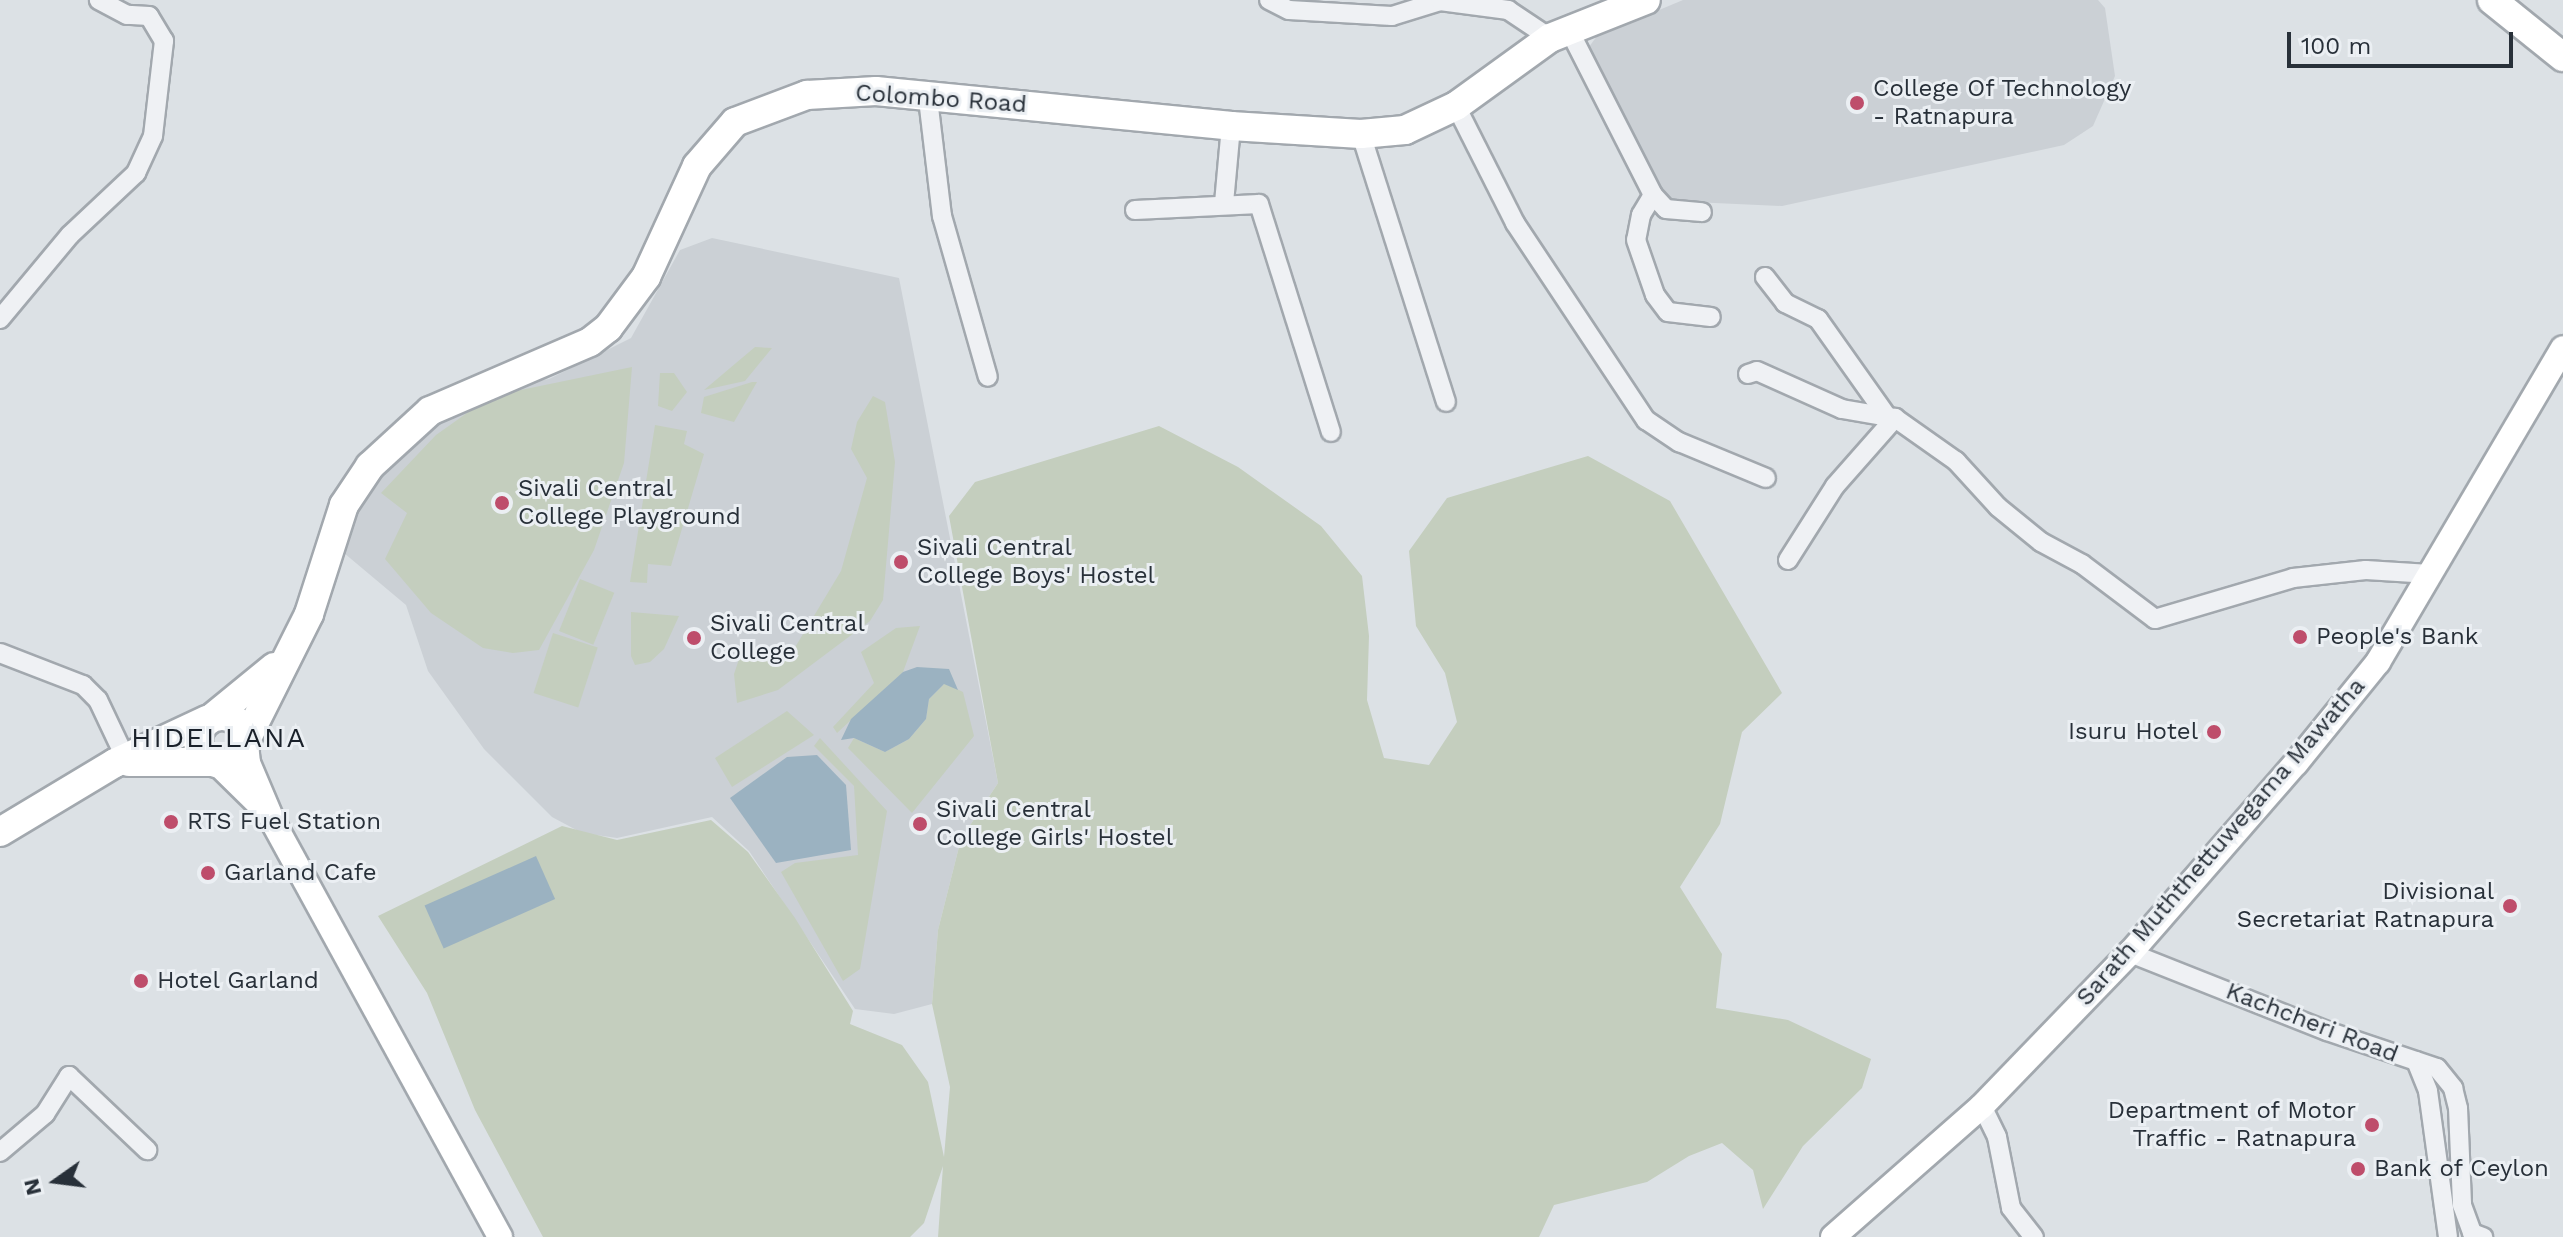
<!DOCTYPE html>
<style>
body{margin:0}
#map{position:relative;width:2563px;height:1237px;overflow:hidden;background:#dce1e5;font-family:"Work Sans",sans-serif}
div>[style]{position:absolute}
.built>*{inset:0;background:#cbd0d5}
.green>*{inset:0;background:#c4cebe;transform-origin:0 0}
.water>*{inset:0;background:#9bb2c1;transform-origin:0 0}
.roads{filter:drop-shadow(2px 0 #a2a8ae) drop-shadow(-2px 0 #a2a8ae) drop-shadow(0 2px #a2a8ae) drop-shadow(0 -2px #a2a8ae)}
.minor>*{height:18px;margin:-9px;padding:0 9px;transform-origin:9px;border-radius:9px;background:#eff1f4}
.major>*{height:24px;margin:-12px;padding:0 12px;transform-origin:12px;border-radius:12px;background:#fff}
.highway>*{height:28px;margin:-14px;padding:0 14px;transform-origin:14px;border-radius:14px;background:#fff}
.highway>.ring{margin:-14px;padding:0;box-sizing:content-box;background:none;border:28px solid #fff;border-radius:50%}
.dots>*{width:22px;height:22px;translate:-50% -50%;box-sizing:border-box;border:4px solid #ebeff3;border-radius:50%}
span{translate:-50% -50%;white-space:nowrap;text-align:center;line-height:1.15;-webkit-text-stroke:6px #ebeff3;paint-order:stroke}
.poi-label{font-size:24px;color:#283039}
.left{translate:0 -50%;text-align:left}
.right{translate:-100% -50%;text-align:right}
.street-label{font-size:24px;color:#283039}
.quarter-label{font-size:28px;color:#1a212a;letter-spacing:2px}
.north{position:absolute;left:16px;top:1141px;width:80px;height:80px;-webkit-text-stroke:6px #ebeff3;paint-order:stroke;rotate:256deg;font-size:22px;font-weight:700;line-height:32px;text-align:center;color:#283039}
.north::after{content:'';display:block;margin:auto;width:28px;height:36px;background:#283039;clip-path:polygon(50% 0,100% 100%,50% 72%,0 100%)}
.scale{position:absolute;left:2287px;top:32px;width:226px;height:36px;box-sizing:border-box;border:4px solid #283039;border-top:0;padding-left:10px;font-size:24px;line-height:28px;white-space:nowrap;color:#283039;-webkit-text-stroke:6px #ebeff3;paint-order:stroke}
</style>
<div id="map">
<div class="built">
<i style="clip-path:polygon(1683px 0,2098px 0,2105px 8px,2115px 76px,2093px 126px,2064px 145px,1782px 206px,1671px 201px,1661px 192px,1586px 51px,1597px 36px)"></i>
<i style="clip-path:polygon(712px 238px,899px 278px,998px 783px,961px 839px,938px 930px,932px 1004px,894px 1014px,855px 1009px,749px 851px,712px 817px,617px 838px,582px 833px,552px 817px,484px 749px,428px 671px,406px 605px,344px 553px,362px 488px,405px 442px,480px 391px,549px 379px,631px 338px,680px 250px)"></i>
</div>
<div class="green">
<i style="clip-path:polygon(755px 347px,772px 348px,745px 381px,704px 390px)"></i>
<i style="clip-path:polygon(632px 367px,624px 463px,594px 550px,539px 650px,513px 653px,483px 648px,431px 613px,385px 559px,407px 513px,381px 493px,436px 435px,474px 408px,511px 392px)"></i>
<i style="clip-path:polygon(660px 373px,674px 373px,687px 392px,672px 411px,658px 406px)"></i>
<i style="clip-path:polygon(752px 382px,757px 382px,734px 422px,701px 413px,704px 397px)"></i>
<i style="clip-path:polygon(873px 396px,885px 402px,895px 462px,883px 600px,870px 621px,778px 690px,737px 703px,734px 674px,740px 656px,794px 649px,841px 571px,867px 478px,851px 449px,857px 422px)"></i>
<i style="clip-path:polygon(655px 425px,687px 431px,684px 444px,704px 454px,671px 566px,648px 564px,647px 583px,630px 582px)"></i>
<i style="clip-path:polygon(1159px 426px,1238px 467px,1321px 526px,1362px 576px,1369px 636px,1367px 700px,1384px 758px,1429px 765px,1457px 722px,1445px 673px,1416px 626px,1409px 551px,1447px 498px,1588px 456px,1670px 501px,1782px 693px,1742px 732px,1720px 824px,1680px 887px,1722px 954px,1716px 1008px,1788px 1020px,1871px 1059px,1862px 1088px,1803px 1146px,1763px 1209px,1753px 1170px,1722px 1143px,1689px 1156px,1647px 1182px,1554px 1205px,1539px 1237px,938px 1237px,943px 1166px,924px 1223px,910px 1237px,543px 1237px,475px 1110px,427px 993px,378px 916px,562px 826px,617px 840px,711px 820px,748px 852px,795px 918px,853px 1011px,850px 1024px,902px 1045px,928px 1082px,944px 1157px,950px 1087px,932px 1004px,938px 930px,961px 839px,998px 783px,949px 516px,975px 482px)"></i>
<i style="left:580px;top:579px;width:37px;height:56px;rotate:22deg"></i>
<i style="clip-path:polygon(631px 612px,679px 616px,664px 649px,650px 662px,635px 665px,631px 656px)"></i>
<i style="clip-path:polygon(920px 626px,903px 672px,837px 733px,833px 727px,874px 683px,861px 652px,896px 628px)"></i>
<i style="left:553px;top:633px;width:47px;height:63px;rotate:18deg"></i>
<i style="clip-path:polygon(945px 683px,963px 692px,974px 736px,912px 813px,848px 748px,854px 738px,885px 752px,909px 739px,926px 719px,929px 699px)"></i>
<i style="clip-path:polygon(787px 711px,814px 735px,732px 787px,715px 758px)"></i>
<i style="clip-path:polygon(820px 738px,887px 811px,860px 969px,843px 981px,781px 872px,795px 863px,858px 855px,854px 786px,814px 746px)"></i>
</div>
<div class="water">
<i style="clip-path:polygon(917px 667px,949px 669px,958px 690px,944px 684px,929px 699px,926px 719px,909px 739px,885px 752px,854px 738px,841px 740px,851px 719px,903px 672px)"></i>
<i style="clip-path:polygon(817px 755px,846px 785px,851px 850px,776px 863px,730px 798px,787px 757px)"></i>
<i style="left:536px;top:856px;width:47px;height:122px;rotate:66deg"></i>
</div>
<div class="roads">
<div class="minor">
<i style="left:1269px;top:0;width:22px;rotate:27deg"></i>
<i style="left:1289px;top:10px;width:103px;rotate:3.3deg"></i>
<i style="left:1392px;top:16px;width:50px;rotate:-17.4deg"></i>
<i style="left:1440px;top:1px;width:69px;rotate:7.5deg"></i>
<i style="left:1508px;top:10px;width:50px;rotate:33.7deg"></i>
<i style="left:1568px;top:28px;width:187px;rotate:63deg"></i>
<i style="left:1653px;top:195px;width:23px;rotate:121deg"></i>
<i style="left:1641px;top:215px;width:25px;rotate:101deg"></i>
<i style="left:1636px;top:240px;width:58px;rotate:70.9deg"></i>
<i style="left:1655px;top:295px;width:21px;rotate:53deg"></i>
<i style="left:1668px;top:312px;width:43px;rotate:6.6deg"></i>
<i style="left:928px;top:99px;width:118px;rotate:83.2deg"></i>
<i style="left:942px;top:216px;width:167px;rotate:74.1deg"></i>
<i style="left:1456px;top:106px;width:131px;rotate:63.2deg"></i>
<i style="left:1515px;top:223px;width:237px;rotate:56.4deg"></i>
<i style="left:1646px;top:420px;width:40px;rotate:34deg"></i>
<i style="left:1679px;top:442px;width:94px;rotate:22.5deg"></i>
<i style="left:1361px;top:134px;width:281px;rotate:72.4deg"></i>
<i style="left:1653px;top:195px;width:19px;rotate:47deg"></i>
<i style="left:1666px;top:209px;width:36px;rotate:5deg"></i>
<i style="left:1224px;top:203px;width:77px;rotate:-84.8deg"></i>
<i style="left:1135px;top:210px;width:124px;rotate:-2.8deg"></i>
<i style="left:1259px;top:204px;width:239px;rotate:72.5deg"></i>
<i style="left:1765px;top:277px;width:33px;rotate:52deg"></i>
<i style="left:1785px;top:303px;width:37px;rotate:26deg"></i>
<i style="left:1818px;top:319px;width:118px;rotate:54.7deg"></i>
<i style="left:0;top:319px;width:109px;rotate:-50.2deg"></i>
<i style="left:70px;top:235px;width:91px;rotate:-43.2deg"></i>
<i style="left:136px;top:173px;width:41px;rotate:-65.3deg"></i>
<i style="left:153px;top:136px;width:96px;rotate:-83.4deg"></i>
<i style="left:164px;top:41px;width:29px;rotate:-121deg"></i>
<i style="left:149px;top:16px;width:22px;rotate:-177deg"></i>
<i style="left:127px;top:15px;width:32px;rotate:-152deg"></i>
<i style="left:1748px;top:374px;width:9px;rotate:-18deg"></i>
<i style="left:1757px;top:371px;width:93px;rotate:24.1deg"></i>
<i style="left:1842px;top:409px;width:54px;rotate:9.6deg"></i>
<i style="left:1895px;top:418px;width:75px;rotate:35.2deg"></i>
<i style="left:1956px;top:461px;width:62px;rotate:47.6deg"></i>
<i style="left:1998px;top:507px;width:55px;rotate:39.1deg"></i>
<i style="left:2041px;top:542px;width:47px;rotate:28.2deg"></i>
<i style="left:2082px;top:564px;width:91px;rotate:37deg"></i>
<i style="left:2155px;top:619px;width:144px;rotate:-16.5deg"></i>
<i style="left:2293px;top:578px;width:73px;rotate:-6.3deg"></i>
<i style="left:2366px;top:570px;width:64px;rotate:3.6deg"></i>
<i style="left:1788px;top:560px;width:88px;rotate:-57.6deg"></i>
<i style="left:1835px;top:486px;width:91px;rotate:-48.6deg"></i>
<i style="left:0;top:653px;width:89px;rotate:21.1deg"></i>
<i style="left:83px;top:685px;width:21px;rotate:45deg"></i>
<i style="left:98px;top:700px;width:63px;rotate:64.7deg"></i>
<i style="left:2130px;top:953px;width:212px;rotate:21.6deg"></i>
<i style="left:2327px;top:1031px;width:116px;rotate:18.6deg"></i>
<i style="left:2437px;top:1068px;width:26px;rotate:51deg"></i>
<i style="left:2453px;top:1088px;width:21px;rotate:76deg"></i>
<i style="left:2458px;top:1108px;width:97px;rotate:87.6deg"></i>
<i style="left:2462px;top:1205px;width:30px;rotate:70deg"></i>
<i style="left:2472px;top:1233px;width:12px;rotate:20deg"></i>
<i style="left:2416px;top:1061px;width:32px;rotate:68deg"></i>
<i style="left:2428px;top:1091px;width:147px;rotate:82.2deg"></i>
<i style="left:1982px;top:1106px;width:34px;rotate:64deg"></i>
<i style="left:1997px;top:1137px;width:72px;rotate:78.8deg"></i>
<i style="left:2011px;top:1208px;width:37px;rotate:52deg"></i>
<i style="left:0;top:1152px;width:59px;rotate:-40.2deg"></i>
<i style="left:45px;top:1114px;width:45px;rotate:-57.7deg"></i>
<i style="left:69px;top:1076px;width:108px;rotate:43.5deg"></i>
</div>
<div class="major">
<i style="left:246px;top:744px;width:19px;rotate:84deg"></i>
<i style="left:248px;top:763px;width:64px;rotate:67deg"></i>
<i style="left:273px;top:822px;width:473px;rotate:61.3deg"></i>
<i style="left:218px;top:764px;width:57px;rotate:44.3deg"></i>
<i style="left:1833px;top:1237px;width:198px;rotate:-41.3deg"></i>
<i style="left:1982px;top:1106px;width:213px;rotate:-46deg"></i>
<i style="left:2130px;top:953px;width:252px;rotate:-48.9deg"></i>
<i style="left:2296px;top:763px;width:130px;rotate:-50.9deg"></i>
<i style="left:2378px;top:662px;width:364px;rotate:-59.5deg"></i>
</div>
<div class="highway">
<i style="left:2492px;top:0;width:91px;rotate:38.8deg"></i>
<i class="ring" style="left:198px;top:716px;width:20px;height:20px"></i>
<i style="left:213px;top:717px;width:79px;rotate:-39.3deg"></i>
<i style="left:246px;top:740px;width:141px;rotate:-63.4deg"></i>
<i style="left:309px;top:614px;width:114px;rotate:-72.2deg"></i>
<i style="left:344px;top:505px;width:47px;rotate:-56.3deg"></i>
<i style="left:370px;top:466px;width:81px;rotate:-42.5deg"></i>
<i style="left:430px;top:411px;width:174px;rotate:-23.3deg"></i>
<i style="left:590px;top:342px;width:23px;rotate:-38deg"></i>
<i style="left:608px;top:328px;width:64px;rotate:-53.3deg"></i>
<i style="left:646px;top:277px;width:122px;rotate:-65.3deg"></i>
<i style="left:697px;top:166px;width:58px;rotate:-49.2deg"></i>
<i style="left:735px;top:122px;width:77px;rotate:-20.6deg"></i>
<i style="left:807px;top:95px;width:69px;rotate:-3.3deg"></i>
<i style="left:876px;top:91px;width:357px;rotate:5.6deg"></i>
<i style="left:1231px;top:126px;width:130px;rotate:3.5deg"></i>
<i style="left:1361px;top:134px;width:44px;rotate:-5.2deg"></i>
<i style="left:1405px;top:130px;width:56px;rotate:-25.2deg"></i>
<i style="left:1456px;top:106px;width:116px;rotate:-35.9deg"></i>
<i style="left:1550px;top:38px;width:103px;rotate:-21.6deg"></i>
<i style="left:129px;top:762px;width:83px"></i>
<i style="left:0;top:832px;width:134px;rotate:-31deg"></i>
<i style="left:115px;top:763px;width:102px;rotate:-25.1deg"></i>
</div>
</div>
<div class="dots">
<i style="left:1857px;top:103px;background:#be4d6b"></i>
<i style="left:502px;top:503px;background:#be4d6b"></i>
<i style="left:901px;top:562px;background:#be4d6b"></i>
<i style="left:2300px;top:637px;background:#be4d6b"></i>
<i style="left:694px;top:638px;background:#be4d6b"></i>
<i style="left:2214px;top:732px;background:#be4d6b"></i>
<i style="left:171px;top:822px;background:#be4d6b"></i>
<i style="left:920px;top:824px;background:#be4d6b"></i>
<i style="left:208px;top:873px;background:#be4d6b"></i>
<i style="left:2510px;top:906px;background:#be4d6b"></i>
<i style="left:141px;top:981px;background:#be4d6b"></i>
<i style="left:2372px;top:1125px;background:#be4d6b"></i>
<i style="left:2358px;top:1169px;background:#be4d6b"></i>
</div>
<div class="poi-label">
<span class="left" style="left:1873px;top:103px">College Of Technology<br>- Ratnapura</span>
<span class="left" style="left:518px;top:503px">Sivali Central<br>College Playground</span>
<span class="left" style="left:917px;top:562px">Sivali Central<br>College Boys' Hostel</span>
<span class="left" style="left:710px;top:638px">Sivali Central<br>College</span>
<span class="left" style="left:2316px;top:637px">People's Bank</span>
<span class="right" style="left:2198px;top:732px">Isuru Hotel</span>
<span class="left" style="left:936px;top:824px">Sivali Central<br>College Girls' Hostel</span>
<span class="left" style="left:187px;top:822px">RTS Fuel Station</span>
<span class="left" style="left:224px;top:873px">Garland Cafe</span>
<span class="right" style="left:2494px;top:906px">Divisional<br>Secretariat Ratnapura</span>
<span class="left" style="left:157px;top:981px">Hotel Garland</span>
<span class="right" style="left:2356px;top:1125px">Department of Motor<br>Traffic - Ratnapura</span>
<span class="left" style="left:2374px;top:1169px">Bank of Ceylon</span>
</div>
<div class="street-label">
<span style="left:941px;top:99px;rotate:4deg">Colombo Road</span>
<span style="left:2221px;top:842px;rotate:-49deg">Sarath Muththettuwegama Mawatha</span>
<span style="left:2312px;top:1023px;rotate:21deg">Kachcheri Road</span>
</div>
<div class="quarter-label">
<span style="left:219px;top:738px">HIDELLANA</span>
</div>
<div class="north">N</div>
<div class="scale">100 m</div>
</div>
